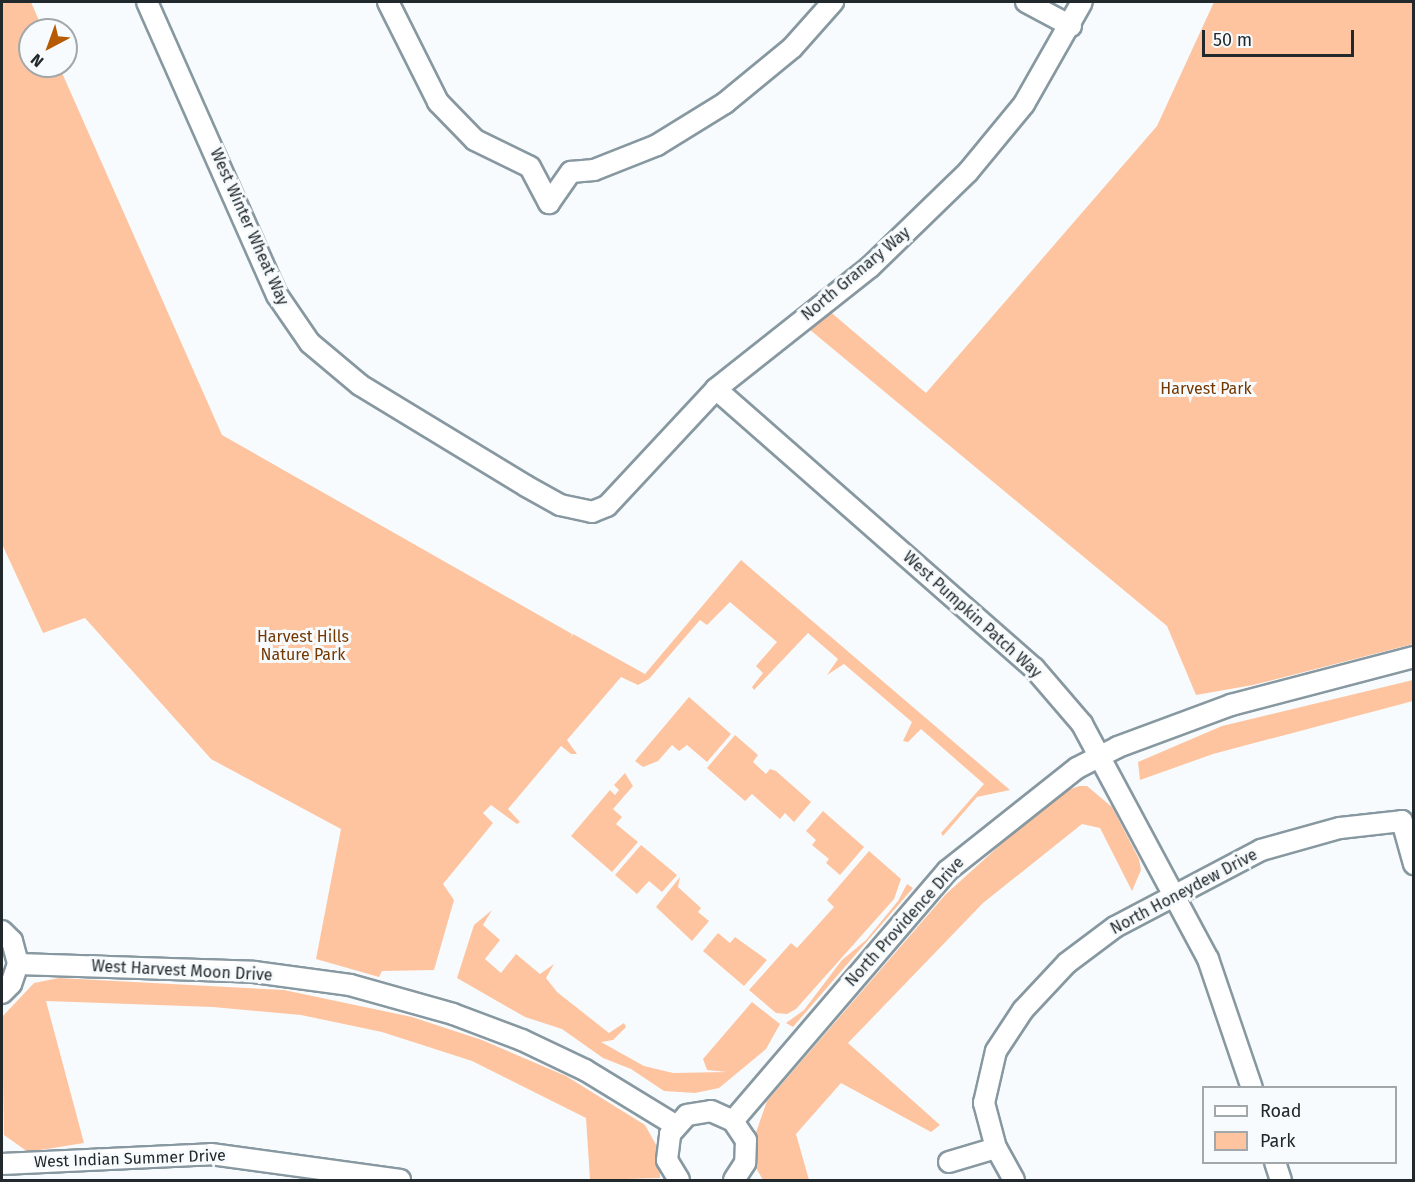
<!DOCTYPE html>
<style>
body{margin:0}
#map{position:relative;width:1415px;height:1182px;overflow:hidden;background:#f7fbfd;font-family:"Fira Sans",sans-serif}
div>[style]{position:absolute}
.green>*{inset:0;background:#fec4a0}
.roads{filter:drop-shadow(2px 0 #8798a1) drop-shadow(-2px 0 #8798a1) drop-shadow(0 2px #8798a1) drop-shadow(0 -2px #8798a1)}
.minor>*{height:20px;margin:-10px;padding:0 10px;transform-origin:10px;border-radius:10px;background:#fff}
span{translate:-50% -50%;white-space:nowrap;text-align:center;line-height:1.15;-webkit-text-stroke:6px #f7fbfd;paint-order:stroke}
.street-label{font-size:16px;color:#22292c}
.park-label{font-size:16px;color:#753700}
.frame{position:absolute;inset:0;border:3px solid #22292c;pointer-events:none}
.legend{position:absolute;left:1202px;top:1086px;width:195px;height:78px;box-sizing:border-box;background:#f7fbfd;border:2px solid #a2a7a9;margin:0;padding:8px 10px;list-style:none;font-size:18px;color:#22292c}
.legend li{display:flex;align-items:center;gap:12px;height:30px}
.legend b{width:30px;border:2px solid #a2a7a9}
.north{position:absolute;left:18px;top:18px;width:60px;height:60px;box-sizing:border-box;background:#f7fbfd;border:2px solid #a2a7a9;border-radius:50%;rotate:221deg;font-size:16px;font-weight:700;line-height:24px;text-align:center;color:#22292c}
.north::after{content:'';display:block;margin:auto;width:21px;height:27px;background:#b75b02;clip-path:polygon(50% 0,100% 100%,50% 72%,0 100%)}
.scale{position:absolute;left:1202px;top:30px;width:152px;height:27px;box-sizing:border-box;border:3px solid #22292c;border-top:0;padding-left:8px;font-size:18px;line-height:21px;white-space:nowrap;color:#22292c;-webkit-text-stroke:4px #f7fbfd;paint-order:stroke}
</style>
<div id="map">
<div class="green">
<i style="clip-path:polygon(2px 2px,31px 2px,43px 30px,30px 30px,30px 66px,59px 66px,222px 435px,572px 634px,570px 639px,573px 634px,645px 674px,741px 560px,1010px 790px,977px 797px,943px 836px,941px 833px,984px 784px,921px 729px,908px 742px,903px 741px,912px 722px,844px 664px,827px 675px,838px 659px,808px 633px,754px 690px,752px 687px,763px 673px,756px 666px,777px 642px,730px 602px,707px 625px,700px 620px,649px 679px,638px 685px,621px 677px,567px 740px,577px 754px,571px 754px,561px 746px,508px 809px,520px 822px,517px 824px,491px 805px,483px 813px,493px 823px,443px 884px,454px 900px,434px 970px,382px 971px,379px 977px,316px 959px,341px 829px,211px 759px,85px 618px,43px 633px,2px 544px)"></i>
<i style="clip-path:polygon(1214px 2px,1413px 2px,1413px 644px,1253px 685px,1196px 695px,1167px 626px,809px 329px,827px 309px,926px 393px,1157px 126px)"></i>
<i style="clip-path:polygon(1413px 680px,1413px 701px,1213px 754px,1140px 780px,1138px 762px,1222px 726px)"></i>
<i style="clip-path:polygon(689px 697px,731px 734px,707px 762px,687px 745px,679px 751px,672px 745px,658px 761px,643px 767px,635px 761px)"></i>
<i style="clip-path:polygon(735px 735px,758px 755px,753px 762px,766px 774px,770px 769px,776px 771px,811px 802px,794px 822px,785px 813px,780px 819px,752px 794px,745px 801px,707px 768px)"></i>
<i style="clip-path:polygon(625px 773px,633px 786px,613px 809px,622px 817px,616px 824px,638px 842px,612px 872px,571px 836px,610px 790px,615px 795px,619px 790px,614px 785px)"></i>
<i style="clip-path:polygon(1079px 786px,1087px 786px,1112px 807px,1139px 859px,1141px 870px,1132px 891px,1100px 828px,1082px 824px,983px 903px,848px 1043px,940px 1125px,931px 1132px,841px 1083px,796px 1134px,809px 1180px,763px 1180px,756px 1168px,752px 1144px,767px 1101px,946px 894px,1010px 836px,1068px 790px)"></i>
<i style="clip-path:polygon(823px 811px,864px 847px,840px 875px,826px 863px,829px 859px,812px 845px,816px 840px,806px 831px)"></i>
<i style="clip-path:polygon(641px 845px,677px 875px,662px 892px,649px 881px,637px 894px,615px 875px)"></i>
<i style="clip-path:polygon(869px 851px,901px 879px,894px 899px,796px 1009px,787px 1014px,776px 1013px,749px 990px,791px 943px,797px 948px,834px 907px,827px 900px)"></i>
<i style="clip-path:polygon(680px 877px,678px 887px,701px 908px,698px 912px,709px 921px,692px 941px,656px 907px)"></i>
<i style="clip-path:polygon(907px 884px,913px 888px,793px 1027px,786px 1023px,804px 1010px,842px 960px,866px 940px,898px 901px)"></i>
<i style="clip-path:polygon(492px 910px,483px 925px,500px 940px,485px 959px,501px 973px,516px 954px,540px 974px,554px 964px,546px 978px,557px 992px,609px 1033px,624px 1023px,626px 1027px,613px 1040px,601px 1042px,644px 1066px,673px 1073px,727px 1072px,707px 1070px,703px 1059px,752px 1002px,780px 1024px,766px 1049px,719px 1088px,695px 1093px,664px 1091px,631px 1069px,603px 1058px,562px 1029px,525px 1017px,457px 978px,474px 925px)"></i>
<i style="clip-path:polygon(718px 933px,730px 943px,735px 937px,767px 960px,744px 986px,703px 951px)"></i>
<i style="clip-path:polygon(59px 978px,284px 990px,412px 1017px,482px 1040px,566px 1076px,645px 1125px,659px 1150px,660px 1178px,590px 1180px,586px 1118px,472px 1061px,382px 1032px,301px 1015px,213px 1007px,46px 1001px,84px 1143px,28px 1152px,4px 1135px,2px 1017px,34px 983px)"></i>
</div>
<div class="roads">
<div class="minor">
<i style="left:147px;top:2px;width:321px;rotate:66.1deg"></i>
<i style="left:277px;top:295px;width:58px;rotate:55.5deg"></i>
<i style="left:310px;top:343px;width:65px;rotate:40deg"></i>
<i style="left:360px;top:385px;width:194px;rotate:31.3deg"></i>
<i style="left:526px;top:486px;width:39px;rotate:29deg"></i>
<i style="left:560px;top:505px;width:33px;rotate:12deg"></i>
<i style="left:592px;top:512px;width:16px;rotate:-22deg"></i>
<i style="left:607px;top:506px;width:160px;rotate:-47deg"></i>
<i style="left:716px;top:389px;width:196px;rotate:-38.4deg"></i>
<i style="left:870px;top:267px;width:136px;rotate:-44.1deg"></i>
<i style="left:968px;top:172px;width:88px;rotate:-50.5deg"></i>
<i style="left:1024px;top:104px;width:117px;rotate:-60.4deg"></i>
<i style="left:388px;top:2px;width:112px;rotate:63.4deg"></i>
<i style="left:438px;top:102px;width:53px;rotate:45.8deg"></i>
<i style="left:475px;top:140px;width:61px;rotate:26.1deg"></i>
<i style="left:530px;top:167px;width:41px;rotate:62.2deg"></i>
<i style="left:549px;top:203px;width:38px;rotate:-55deg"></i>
<i style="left:571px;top:172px;width:23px;rotate:-5deg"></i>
<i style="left:594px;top:170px;width:68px;rotate:-21.6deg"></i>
<i style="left:657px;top:145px;width:80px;rotate:-31.7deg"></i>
<i style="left:725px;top:103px;width:87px;rotate:-39.4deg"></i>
<i style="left:792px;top:48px;width:62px;rotate:-48.3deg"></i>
<i style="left:1026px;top:2px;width:51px;rotate:28.1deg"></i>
<i style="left:716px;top:389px;width:423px;rotate:41.3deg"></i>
<i style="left:1034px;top:668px;width:74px;rotate:49.4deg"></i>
<i style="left:1082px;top:724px;width:267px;rotate:61.8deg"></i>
<i style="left:1208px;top:959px;width:136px;rotate:71.2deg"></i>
<i style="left:2px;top:931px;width:14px;rotate:45deg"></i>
<i style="left:12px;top:941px;width:24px;rotate:75deg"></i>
<i style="left:18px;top:964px;width:21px;rotate:109deg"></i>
<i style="left:11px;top:984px;width:13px;rotate:135deg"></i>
<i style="left:18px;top:964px;width:236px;rotate:1.9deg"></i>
<i style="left:254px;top:972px;width:97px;rotate:7.7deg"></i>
<i style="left:350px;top:985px;width:107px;rotate:15.7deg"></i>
<i style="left:453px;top:1014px;width:74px;rotate:20.6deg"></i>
<i style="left:522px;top:1040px;width:70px;rotate:25.5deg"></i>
<i style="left:585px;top:1070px;width:105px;rotate:31.4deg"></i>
<i style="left:733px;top:1121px;width:329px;rotate:-49.4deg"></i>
<i style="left:947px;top:871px;width:166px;rotate:-38.4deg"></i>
<i style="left:1077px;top:768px;width:46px;rotate:-27.1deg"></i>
<i style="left:1118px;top:747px;width:121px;rotate:-20.4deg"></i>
<i style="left:1231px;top:705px;width:189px;rotate:-14.7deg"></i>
<i style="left:949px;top:1162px;width:49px;rotate:-16.6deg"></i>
<i style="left:1275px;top:1162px;width:19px;rotate:72deg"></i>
<i style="left:2px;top:1164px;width:209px;rotate:-2.7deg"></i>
<i style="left:211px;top:1154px;width:191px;rotate:7.8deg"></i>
<i style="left:679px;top:1180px;width:23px;rotate:-121deg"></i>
<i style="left:667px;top:1160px;width:26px;rotate:-83deg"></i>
<i style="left:670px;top:1134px;width:25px;rotate:-48deg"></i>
<i style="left:687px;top:1115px;width:24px;rotate:-9deg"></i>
<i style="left:711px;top:1111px;width:24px;rotate:24deg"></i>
<i style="left:733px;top:1121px;width:23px;rotate:56deg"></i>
<i style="left:746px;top:1140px;width:23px;rotate:92deg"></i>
<i style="left:745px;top:1163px;width:20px;rotate:123deg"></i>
<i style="left:1014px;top:1180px;width:37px;rotate:-119deg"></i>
<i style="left:996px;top:1148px;width:47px;rotate:-104.9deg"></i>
<i style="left:984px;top:1103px;width:53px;rotate:-77deg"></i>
<i style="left:996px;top:1051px;width:49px;rotate:-56.6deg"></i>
<i style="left:1023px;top:1010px;width:64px;rotate:-46.9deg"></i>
<i style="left:1067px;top:963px;width:60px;rotate:-36.9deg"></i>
<i style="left:1115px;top:927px;width:165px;rotate:-27.8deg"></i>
<i style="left:1261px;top:850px;width:82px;rotate:-15.6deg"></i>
<i style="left:1340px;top:828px;width:62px;rotate:-6.4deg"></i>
<i style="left:1402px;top:821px;width:45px;rotate:74.4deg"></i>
</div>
</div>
<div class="street-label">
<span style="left:249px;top:227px;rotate:66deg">West Winter Wheat Way</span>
<span style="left:856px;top:274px;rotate:-40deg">North Granary Way</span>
<span style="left:972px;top:615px;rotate:42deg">West Pumpkin Patch Way</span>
<span style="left:1184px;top:892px;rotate:-28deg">North Honeydew Drive</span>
<span style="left:905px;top:922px;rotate:-48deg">North Providence Drive</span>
<span style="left:182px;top:971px;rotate:3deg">West Harvest Moon Drive</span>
<span style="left:130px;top:1159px;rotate:-2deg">West Indian Summer Drive</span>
</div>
<div class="park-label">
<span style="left:1206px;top:389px">Harvest Park</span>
<span style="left:303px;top:646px">Harvest Hills<br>Nature Park</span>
</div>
<div class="frame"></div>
<ul class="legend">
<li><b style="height:8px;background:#fff"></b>Road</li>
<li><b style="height:16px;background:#fec4a0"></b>Park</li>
</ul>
<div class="north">N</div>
<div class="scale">50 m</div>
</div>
